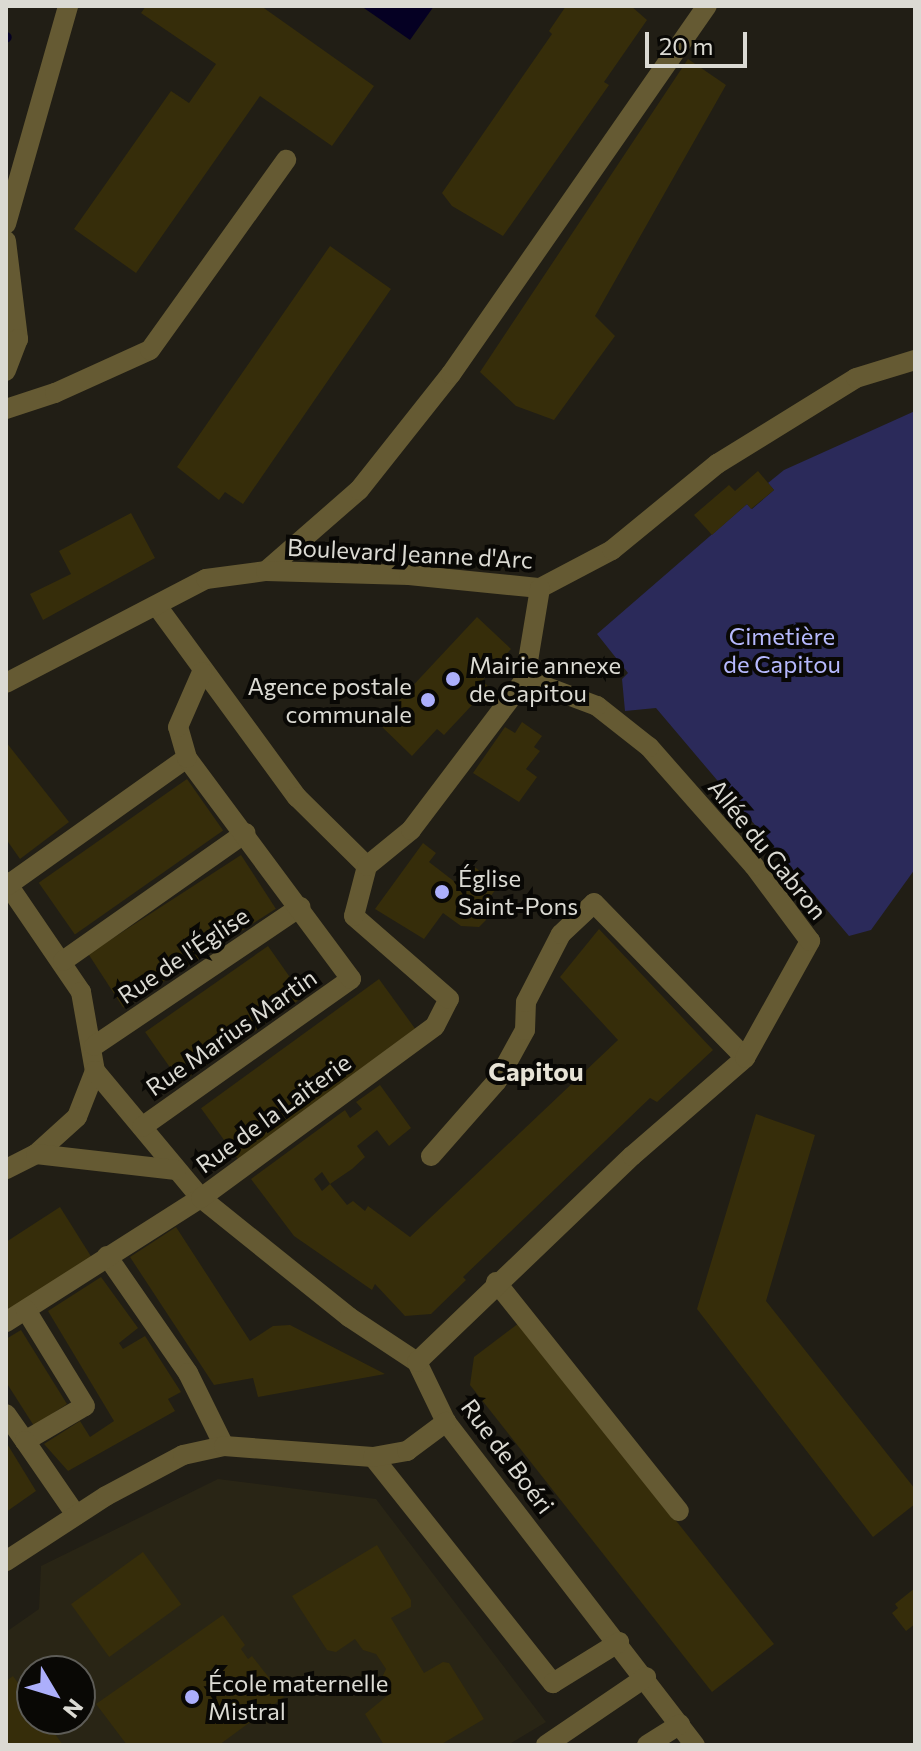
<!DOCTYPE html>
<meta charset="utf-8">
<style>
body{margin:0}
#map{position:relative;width:921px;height:1751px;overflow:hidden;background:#211e15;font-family:Commissioner,sans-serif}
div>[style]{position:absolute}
.built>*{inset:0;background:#292515}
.green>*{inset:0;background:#2b2a5a}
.water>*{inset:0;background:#050023}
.stream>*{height:10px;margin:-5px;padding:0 5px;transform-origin:5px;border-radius:5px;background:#050023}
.building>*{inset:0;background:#362d0a;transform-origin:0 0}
.minor>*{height:20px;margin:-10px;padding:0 10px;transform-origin:10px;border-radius:10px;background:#655a33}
.dots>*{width:22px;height:22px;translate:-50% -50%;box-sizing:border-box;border:4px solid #090805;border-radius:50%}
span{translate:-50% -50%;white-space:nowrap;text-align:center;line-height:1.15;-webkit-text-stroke:8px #090805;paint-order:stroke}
.street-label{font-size:24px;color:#dbdad3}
.park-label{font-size:24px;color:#b6b9fd}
.poi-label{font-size:24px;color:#dbdad3}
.left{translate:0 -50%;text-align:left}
.right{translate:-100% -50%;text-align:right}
.neighbourhood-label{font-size:26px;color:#e7e3d6;font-weight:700}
.frame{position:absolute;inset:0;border:8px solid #dbdad3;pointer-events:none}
.north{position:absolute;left:16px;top:1655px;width:80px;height:80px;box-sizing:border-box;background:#090805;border:2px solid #5d5c57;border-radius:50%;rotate:128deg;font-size:22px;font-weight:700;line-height:32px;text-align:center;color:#dbdad3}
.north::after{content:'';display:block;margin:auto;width:28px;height:36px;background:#acaffb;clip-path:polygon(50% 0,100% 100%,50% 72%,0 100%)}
.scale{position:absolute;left:645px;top:32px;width:102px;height:36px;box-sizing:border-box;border:4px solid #dbdad3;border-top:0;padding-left:10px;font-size:24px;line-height:28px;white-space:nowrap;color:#dbdad3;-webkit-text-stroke:6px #090805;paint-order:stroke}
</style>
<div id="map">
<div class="built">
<i style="clip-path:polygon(evenodd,218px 1479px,376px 1499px,546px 1722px,508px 1745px,6px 1745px,6px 1632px,39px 1609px,41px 1566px,218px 1479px,32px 1671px,80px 1671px,80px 1719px,32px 1719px,32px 1671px)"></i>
</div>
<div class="green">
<i style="clip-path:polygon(915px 411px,915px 869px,871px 930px,849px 936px,656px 708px,625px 711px,622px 679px,628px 673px,597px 634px,747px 504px,752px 509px,774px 490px,768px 483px,784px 470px)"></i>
</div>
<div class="water">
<i style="clip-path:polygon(361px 6px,434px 6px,410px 40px)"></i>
</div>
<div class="stream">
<i style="left:6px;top:38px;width:1px;rotate:-45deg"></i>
</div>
<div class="building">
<i style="clip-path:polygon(146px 6px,261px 6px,374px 86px,332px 146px,260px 96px,136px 273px,74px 229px,171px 91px,189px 103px,216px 64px,141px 13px)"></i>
<i style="clip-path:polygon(566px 6px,631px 6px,647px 20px,604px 82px,609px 85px,503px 236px,452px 206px,442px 193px,552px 34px,549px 31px)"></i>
<i style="clip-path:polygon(688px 59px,726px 85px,595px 316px,615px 336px,554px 420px,516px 406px,480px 372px)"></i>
<i style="clip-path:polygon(330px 246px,391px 289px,243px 504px,225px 492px,219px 500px,177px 467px)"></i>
<i style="clip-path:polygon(758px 471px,774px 490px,751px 509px,747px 504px,712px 535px,694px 515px,729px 485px,735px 491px)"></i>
<i style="clip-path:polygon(131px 513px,155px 558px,43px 620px,30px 594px,71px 574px,59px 551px)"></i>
<i style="clip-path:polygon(477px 617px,511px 649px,482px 681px,489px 687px,444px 735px,437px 729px,412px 756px,378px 723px)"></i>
<i style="clip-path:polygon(522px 722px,542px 736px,534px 747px,540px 751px,526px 769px,537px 777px,519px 802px,473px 773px,505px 727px,515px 733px)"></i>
<i style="clip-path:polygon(6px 742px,69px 822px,20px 859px,6px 839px)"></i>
<i style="left:187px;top:779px;width:63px;height:181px;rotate:55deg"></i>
<i style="clip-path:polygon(423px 843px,436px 853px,429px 862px,455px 882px,469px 863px,499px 885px,484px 905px,486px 920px,479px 927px,461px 926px,443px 913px,424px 939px,375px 909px)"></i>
<i style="left:241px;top:855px;width:64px;height:182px;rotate:57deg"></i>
<i style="clip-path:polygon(599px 929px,713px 1050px,657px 1102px,650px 1098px,463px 1277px,466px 1280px,431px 1314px,405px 1316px,375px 1284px,372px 1290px,294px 1236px,251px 1179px,345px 1110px,350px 1118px,362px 1109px,356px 1102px,380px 1085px,411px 1128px,389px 1146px,377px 1130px,357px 1146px,365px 1157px,352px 1169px,330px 1184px,322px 1172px,314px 1179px,322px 1191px,330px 1184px,347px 1205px,353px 1201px,365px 1211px,368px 1206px,410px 1237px,618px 1040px,560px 977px)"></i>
<i style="left:268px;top:946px;width:62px;height:150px;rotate:55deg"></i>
<i style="left:379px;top:979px;width:63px;height:220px;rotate:54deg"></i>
<i style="clip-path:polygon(756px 1114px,815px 1135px,766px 1301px,915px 1489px,915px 1504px,873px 1537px,697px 1309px)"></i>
<i style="clip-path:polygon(60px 1207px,92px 1258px,6px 1312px,6px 1242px)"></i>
<i style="clip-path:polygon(176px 1227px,250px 1341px,273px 1326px,290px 1325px,385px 1374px,258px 1397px,253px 1378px,214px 1385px,130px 1257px)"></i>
<i style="clip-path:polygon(101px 1277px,138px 1328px,119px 1343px,123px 1349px,145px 1336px,181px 1392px,168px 1399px,175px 1411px,68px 1471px,44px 1444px,80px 1421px,90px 1437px,114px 1421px,48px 1311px)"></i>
<i style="clip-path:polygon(519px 1323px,774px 1644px,712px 1692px,470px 1385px,474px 1357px)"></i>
<i style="clip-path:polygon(21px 1330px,67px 1404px,34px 1426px,6px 1382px,6px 1339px)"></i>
<i style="clip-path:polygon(6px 1442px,36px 1491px,6px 1512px)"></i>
<i style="clip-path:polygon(377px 1545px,411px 1600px,411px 1607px,391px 1618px,424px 1673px,443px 1662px,449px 1663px,484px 1719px,440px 1745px,384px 1745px,365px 1714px,388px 1695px,380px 1682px,386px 1669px,376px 1654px,363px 1650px,355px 1639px,336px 1652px,327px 1650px,292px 1596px)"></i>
<i style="left:143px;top:1552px;width:65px;height:89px;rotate:54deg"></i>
<i style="clip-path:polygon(915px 1588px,915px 1624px,906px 1631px,892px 1613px,898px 1608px,895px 1604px)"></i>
<i style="clip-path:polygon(223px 1615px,245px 1645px,241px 1649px,248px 1659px,252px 1656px,284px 1697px,219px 1745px,127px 1745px,96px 1704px)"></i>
<i style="clip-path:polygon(13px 1676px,32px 1702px,32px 1719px,44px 1719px,63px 1745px,6px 1745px,6px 1681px)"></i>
</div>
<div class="minor">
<i style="left:6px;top:224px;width:227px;rotate:-74.1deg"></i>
<i style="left:6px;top:241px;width:99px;rotate:83deg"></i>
<i style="left:18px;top:339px;width:34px;rotate:111deg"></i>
<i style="left:6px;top:409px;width:52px;rotate:-18.1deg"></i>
<i style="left:55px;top:393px;width:104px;rotate:-24.4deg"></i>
<i style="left:150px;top:350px;width:234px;rotate:-54.4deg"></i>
<i style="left:266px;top:571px;width:123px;rotate:-41.1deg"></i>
<i style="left:359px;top:490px;width:148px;rotate:-51.6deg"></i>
<i style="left:451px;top:374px;width:448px;rotate:-55.2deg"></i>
<i style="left:157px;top:606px;width:237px;rotate:53.8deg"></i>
<i style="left:297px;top:797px;width:98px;rotate:44.6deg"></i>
<i style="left:6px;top:683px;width:225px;rotate:-27.5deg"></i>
<i style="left:206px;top:579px;width:61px;rotate:-7.6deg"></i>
<i style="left:266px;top:571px;width:143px;rotate:1.6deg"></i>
<i style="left:409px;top:575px;width:132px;rotate:5.7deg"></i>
<i style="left:540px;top:588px;width:81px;rotate:-27.8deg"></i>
<i style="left:612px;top:550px;width:136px;rotate:-39.3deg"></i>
<i style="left:717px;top:464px;width:163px;rotate:-31.7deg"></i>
<i style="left:856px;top:378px;width:62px;rotate:-17deg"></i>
<i style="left:6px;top:882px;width:133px;rotate:55.7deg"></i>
<i style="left:81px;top:992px;width:80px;rotate:80deg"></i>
<i style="left:95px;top:1071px;width:49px;rotate:111.4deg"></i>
<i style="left:77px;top:1117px;width:55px;rotate:137.9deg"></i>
<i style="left:36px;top:1154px;width:34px;rotate:153deg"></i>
<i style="left:8px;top:885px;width:219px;rotate:-35.4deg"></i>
<i style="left:63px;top:961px;width:223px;rotate:-35.1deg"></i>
<i style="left:94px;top:1046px;width:249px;rotate:-34deg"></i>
<i style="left:95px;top:1071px;width:165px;rotate:50.2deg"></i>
<i style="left:201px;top:1198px;width:190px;rotate:38.8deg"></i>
<i style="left:349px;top:1317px;width:82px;rotate:33.5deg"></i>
<i style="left:417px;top:1362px;width:67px;rotate:64.2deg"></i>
<i style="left:446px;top:1422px;width:408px;rotate:52.4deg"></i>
<i style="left:142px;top:1127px;width:256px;rotate:-35.3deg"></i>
<i style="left:351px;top:979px;width:275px;rotate:-126.6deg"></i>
<i style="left:187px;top:758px;width:32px;rotate:-106deg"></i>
<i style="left:178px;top:727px;width:60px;rotate:-66.4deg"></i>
<i style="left:36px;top:1154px;width:141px;rotate:6.5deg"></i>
<i style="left:431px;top:1156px;width:100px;rotate:-48.7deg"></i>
<i style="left:497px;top:1081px;width:58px;rotate:-61.2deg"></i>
<i style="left:525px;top:1030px;width:28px;rotate:-88deg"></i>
<i style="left:526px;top:1002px;width:76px;rotate:-62.8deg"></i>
<i style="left:561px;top:934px;width:45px;rotate:-43.2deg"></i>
<i style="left:594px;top:903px;width:216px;rotate:45.7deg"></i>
<i style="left:107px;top:1256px;width:142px;rotate:55.3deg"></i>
<i style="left:188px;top:1373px;width:81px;rotate:63.7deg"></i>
<i style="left:496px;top:1282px;width:293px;rotate:51.4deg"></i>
<i style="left:6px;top:1322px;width:231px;rotate:-32.5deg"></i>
<i style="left:201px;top:1198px;width:290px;rotate:-36.3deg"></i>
<i style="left:435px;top:1026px;width:30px;rotate:-63deg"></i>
<i style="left:449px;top:999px;width:126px;rotate:-138.9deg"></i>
<i style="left:354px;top:916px;width:52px;rotate:-75.4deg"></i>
<i style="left:367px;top:866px;width:57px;rotate:-39.3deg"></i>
<i style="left:411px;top:830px;width:189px;rotate:-52.9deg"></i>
<i style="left:525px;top:679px;width:92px;rotate:-80.6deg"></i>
<i style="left:417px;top:1362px;width:298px;rotate:-43.8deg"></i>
<i style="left:632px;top:1156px;width:150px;rotate:-40.9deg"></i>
<i style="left:745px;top:1058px;width:134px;rotate:-60.9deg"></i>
<i style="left:810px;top:941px;width:94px;rotate:-126.7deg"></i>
<i style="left:754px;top:866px;width:159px;rotate:-131.4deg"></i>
<i style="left:649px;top:747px;width:66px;rotate:-141.7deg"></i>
<i style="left:597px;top:706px;width:77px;rotate:-159.4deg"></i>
<i style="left:6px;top:1414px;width:33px;rotate:55deg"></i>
<i style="left:25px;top:1441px;width:69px;rotate:-30.3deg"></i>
<i style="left:85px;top:1406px;width:113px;rotate:-121.6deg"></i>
<i style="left:25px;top:1441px;width:90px;rotate:55.4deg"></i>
<i style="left:373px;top:1457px;width:289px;rotate:51.5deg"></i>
<i style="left:553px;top:1683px;width:78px;rotate:-31.8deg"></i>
<i style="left:6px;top:1561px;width:119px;rotate:-33deg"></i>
<i style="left:106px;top:1496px;width:87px;rotate:-28deg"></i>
<i style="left:183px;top:1455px;width:42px;rotate:-12.4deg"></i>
<i style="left:224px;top:1446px;width:149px;rotate:4.2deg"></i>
<i style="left:373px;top:1457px;width:35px;rotate:-10deg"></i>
<i style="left:407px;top:1451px;width:49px;rotate:-36.6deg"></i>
<i style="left:546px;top:1745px;width:121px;rotate:-34.2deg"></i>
<i style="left:647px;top:1745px;width:39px;rotate:-32deg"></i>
</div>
<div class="dots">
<i style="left:453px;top:679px;background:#acaffb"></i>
<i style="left:428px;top:700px;background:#acaffb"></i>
<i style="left:442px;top:892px;background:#acaffb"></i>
<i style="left:192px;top:1697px;background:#acaffb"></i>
</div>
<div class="street-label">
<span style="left:410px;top:553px;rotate:3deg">Boulevard Jeanne d'Arc</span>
<span style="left:768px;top:849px;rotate:51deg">Allée du Gabron</span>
<span style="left:183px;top:955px;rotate:-34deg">Rue de l'Église</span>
<span style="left:231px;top:1032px;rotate:-35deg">Rue Marius Martin</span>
<span style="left:273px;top:1113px;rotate:-36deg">Rue de la Laiterie</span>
<span style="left:508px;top:1456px;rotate:53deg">Rue de Boéri</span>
</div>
<div class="park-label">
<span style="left:782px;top:650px">Cimetière<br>de Capitou</span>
</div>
<div class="poi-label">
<span class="left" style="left:469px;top:679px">Mairie annexe<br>de Capitou</span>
<span class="right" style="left:412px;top:700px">Agence postale<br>communale</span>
<span class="left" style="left:458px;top:892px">Église<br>Saint-Pons</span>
<span class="left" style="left:208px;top:1697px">École maternelle<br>Mistral</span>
</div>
<div class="neighbourhood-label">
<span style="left:536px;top:1071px">Capitou</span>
</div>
<div class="frame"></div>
<div class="north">N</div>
<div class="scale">20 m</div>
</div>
